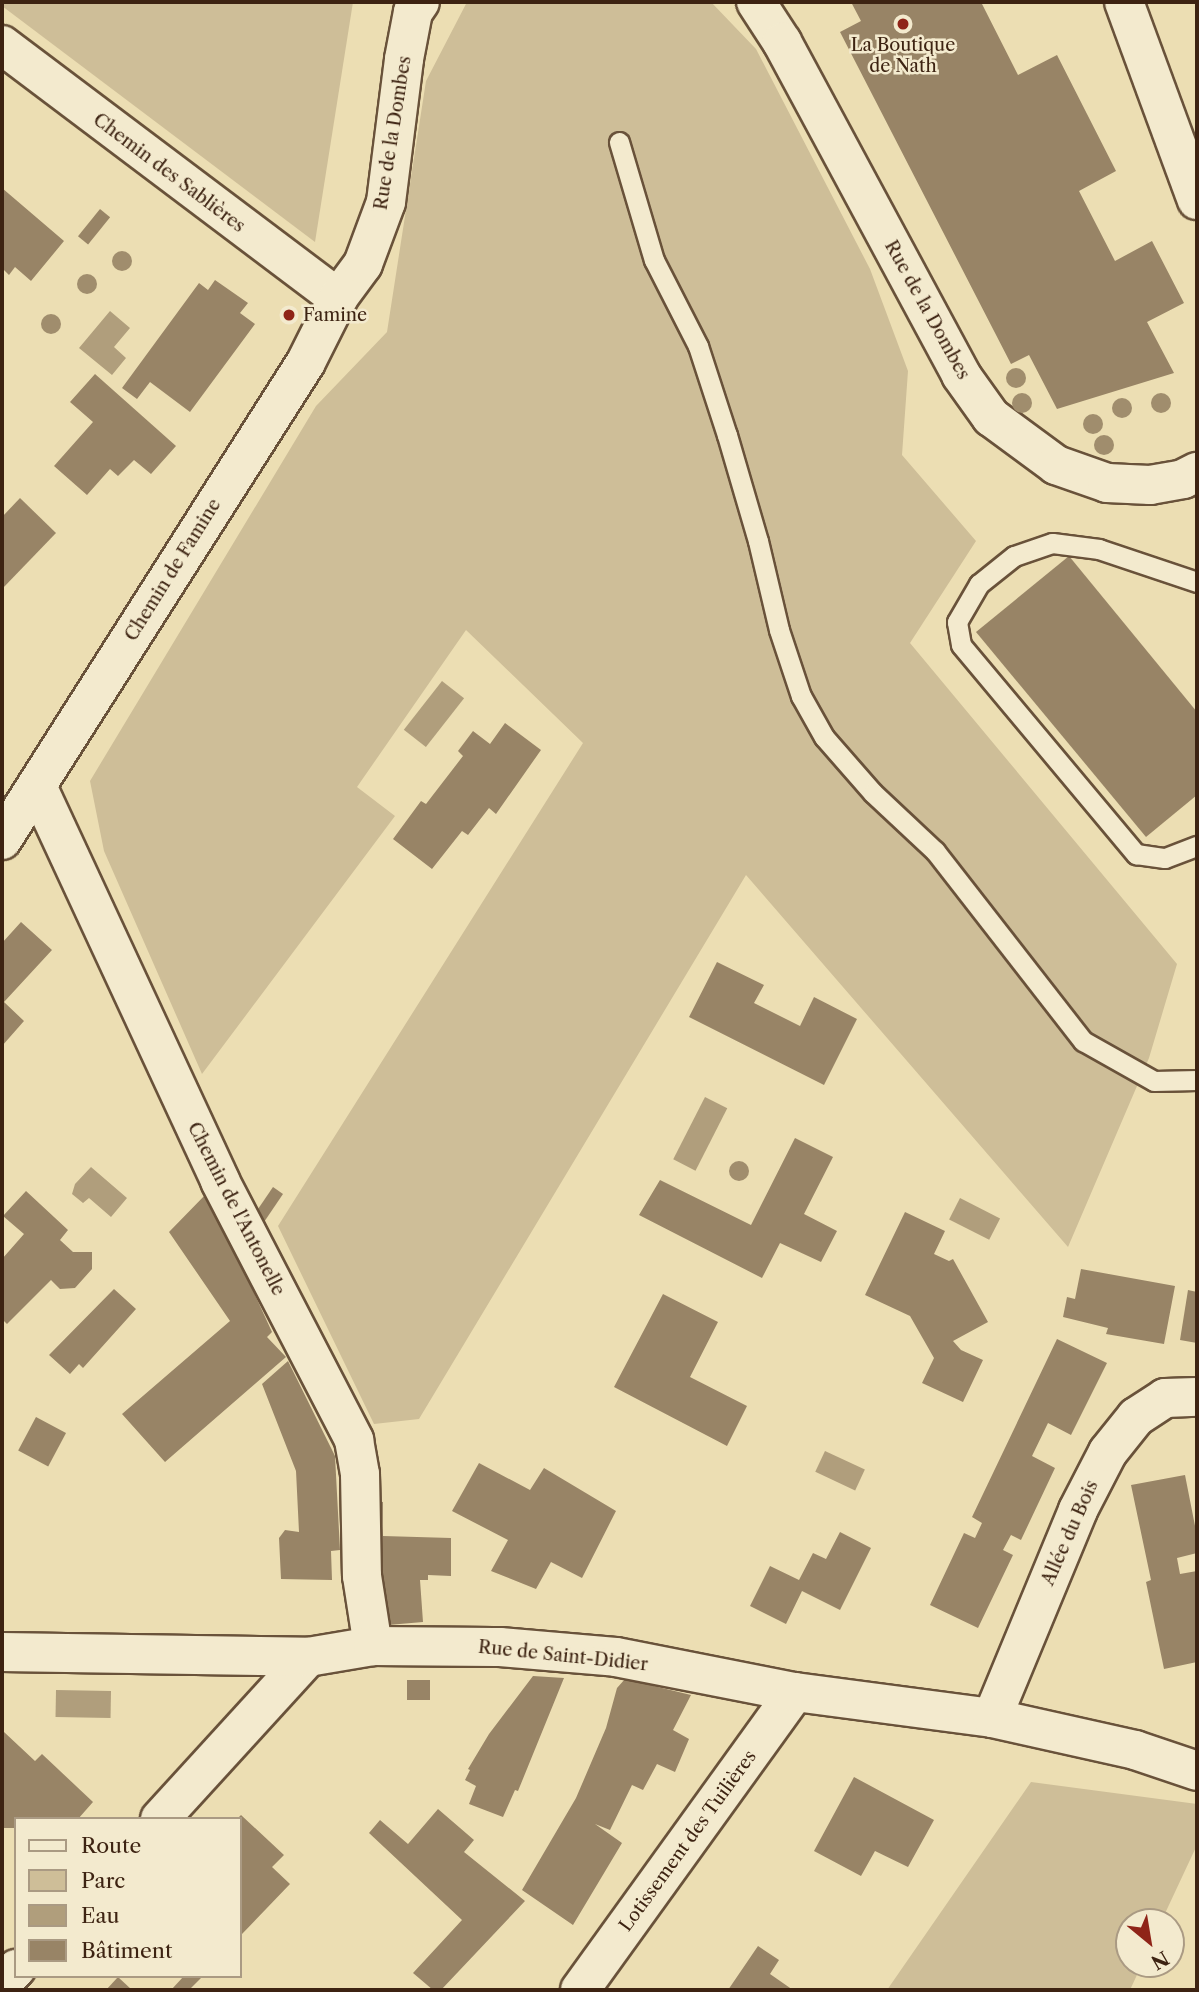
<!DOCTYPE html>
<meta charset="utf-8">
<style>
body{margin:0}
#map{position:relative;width:1199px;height:1992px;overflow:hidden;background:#ecdeb3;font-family:"Libre Caslon Text",serif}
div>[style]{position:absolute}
.green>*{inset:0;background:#cebe98}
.water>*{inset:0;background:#b09e7c;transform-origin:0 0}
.building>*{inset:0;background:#988466;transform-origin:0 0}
.roads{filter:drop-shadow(2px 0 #69523a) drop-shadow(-2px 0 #69523a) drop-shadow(0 2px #69523a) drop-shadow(0 -2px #69523a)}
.service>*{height:19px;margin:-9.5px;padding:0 9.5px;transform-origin:9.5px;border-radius:9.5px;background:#f3eace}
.minor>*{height:38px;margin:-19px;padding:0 19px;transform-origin:19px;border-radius:19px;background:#f3eace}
.tertiary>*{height:38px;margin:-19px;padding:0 19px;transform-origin:19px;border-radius:19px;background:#f3eace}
.trees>*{width:20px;height:20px;margin:-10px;border-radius:50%;background:#a08d6d}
.dots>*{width:19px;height:19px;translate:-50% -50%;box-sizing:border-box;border:4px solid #f3eace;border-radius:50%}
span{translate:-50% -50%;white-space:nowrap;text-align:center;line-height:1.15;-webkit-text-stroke:5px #f3eace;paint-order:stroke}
.poi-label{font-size:18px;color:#3d2312}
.left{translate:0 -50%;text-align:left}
.street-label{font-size:18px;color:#3d2312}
.frame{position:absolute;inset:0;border:4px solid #3d2312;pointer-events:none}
.legend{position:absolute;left:14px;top:1817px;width:228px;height:161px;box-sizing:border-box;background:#f3eace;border:2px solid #aa9a83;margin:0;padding:9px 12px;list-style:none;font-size:21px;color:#3d2312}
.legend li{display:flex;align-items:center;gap:14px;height:35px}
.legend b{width:35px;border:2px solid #aa9a83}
.north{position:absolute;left:1115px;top:1908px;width:70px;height:70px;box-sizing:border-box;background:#f3eace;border:2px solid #aa9a83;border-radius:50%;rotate:150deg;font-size:19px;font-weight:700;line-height:28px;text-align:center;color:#3d2312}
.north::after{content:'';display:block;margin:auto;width:24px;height:32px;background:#8f2418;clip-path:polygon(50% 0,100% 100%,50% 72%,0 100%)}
</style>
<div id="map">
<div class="green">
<i style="clip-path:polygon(2px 2px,353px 2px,315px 242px,2px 6px)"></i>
<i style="clip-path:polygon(467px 2px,711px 2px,756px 49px,870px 269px,908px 371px,902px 455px,976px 541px,910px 643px,1177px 964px,1149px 1058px,1068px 1247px,746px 875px,419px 1419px,374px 1424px,278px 1226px,583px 743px,466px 630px,357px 787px,395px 816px,202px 1074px,104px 851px,90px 781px,316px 406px,387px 332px,426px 81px)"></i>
<i style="clip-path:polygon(1031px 1782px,1197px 1804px,1197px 1845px,1161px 1922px,1129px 1922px,1129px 1964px,1142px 1964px,1130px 1990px,887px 1990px)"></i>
</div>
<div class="water">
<i style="clip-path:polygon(110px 311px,130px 328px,114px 347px,126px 358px,112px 375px,79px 348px)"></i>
<i style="left:442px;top:681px;width:28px;height:62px;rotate:38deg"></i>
<i style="left:705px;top:1097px;width:25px;height:70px;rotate:27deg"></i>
<i style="clip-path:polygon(91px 1167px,127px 1198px,111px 1217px,89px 1198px,83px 1203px,72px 1194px,75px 1184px)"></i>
<i style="left:960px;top:1198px;width:45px;height:24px;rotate:27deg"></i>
<i style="left:825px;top:1451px;width:44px;height:23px;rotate:25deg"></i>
<i style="left:56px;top:1690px;width:55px;height:27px;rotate:1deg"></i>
</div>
<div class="building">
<i style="clip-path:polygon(851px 2px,981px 2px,1018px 75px,1057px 55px,1116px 171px,1079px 191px,1115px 261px,1152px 241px,1184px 303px,1147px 322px,1174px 373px,1057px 409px,1029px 355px,1011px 364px,840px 32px,861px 21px)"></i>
<i style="clip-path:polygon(2px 188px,64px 241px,31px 281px,15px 267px,9px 275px,2px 268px)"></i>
<i style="left:100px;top:209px;width:13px;height:35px;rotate:39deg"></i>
<i style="clip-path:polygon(215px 280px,248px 303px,240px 313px,255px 324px,190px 412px,150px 382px,137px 399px,122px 388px,199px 283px,208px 290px)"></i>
<i style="clip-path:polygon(95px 374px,176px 446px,151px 474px,134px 460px,118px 476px,110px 469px,87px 495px,54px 466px,93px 422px,70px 402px)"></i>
<i style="clip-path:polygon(20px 498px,56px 533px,2px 589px,2px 517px)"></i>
<i style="clip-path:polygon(1069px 556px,1197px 712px,1197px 795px,1146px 837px,976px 632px)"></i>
<i style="clip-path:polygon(505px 723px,541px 750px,496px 814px,489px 808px,468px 835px,462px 831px,432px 869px,393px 839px,421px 801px,426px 804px,463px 756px,458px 751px,473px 731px,490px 744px)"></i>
<i style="clip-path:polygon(21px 922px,52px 950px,4px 1002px,24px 1021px,2px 1046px,2px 943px)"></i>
<i style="clip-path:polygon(717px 962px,764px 985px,754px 1003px,800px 1026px,814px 997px,857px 1019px,824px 1085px,689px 1017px)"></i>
<i style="clip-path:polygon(795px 1138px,833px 1157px,804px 1214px,837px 1231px,821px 1262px,780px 1243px,762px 1278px,639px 1215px,660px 1180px,751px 1225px)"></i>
<i style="clip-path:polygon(273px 1187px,283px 1194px,262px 1225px,256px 1212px)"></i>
<i style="clip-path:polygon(26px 1191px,68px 1230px,60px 1240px,73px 1252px,92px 1252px,92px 1269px,75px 1288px,60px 1289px,51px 1280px,7px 1324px,2px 1319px,2px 1259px,24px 1234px,3px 1216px)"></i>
<i style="clip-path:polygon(208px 1192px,272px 1332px,267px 1337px,286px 1357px,165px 1462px,122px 1414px,230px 1321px,169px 1232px)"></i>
<i style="clip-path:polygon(905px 1212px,945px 1231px,934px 1254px,949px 1261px,953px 1259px,988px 1322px,953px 1341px,961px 1350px,983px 1360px,963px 1402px,922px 1383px,934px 1358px,910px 1316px,865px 1295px)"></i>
<i style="clip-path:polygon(1081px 1269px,1175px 1286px,1164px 1344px,1106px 1334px,1108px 1328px,1063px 1317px,1067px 1297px,1075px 1299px)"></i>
<i style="clip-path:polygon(114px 1289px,136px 1309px,83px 1368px,79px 1364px,70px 1374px,49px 1355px)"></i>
<i style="clip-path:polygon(1188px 1290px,1197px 1292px,1197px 1343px,1180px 1340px)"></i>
<i style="clip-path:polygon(663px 1294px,718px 1322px,690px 1377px,747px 1406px,727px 1446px,614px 1387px)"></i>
<i style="clip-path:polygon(1057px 1339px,1107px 1363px,1071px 1435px,1048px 1423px,1032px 1456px,1055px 1468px,1021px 1540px,1011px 1535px,1003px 1550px,1013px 1555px,978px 1628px,930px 1605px,964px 1533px,975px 1538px,982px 1523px,972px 1517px)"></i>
<i style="clip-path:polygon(288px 1361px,335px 1456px,340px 1550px,331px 1551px,332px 1580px,281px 1579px,279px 1538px,285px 1530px,299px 1532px,296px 1471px,262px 1384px)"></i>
<i style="left:36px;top:1417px;width:34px;height:38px;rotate:28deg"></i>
<i style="clip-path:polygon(479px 1463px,530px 1490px,544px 1468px,616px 1511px,582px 1578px,551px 1562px,536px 1589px,491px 1571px,508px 1540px,452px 1511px)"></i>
<i style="clip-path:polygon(1185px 1475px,1197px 1536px,1197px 1553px,1177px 1558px,1180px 1574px,1197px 1571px,1197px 1662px,1164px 1669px,1146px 1582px,1151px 1580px,1131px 1485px)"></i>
<i style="clip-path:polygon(369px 1500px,383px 1502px,383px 1536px,451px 1538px,451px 1576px,428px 1575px,428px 1580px,420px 1580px,423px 1622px,388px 1625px,383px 1580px,368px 1579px)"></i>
<i style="clip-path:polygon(840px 1532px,871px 1548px,840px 1610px,802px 1591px,786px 1624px,750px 1606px,770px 1566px,799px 1580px,813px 1553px,826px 1559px)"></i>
<i style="clip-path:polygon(533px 1676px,564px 1678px,518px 1791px,515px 1790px,503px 1817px,469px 1804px,476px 1786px,465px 1780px,470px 1770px,468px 1769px,489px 1734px)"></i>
<i style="clip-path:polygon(625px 1679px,691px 1695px,673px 1730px,689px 1739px,675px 1772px,657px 1764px,643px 1790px,632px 1785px,610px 1830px,595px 1824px,622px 1843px,573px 1925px,522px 1890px,576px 1798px,606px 1728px,617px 1688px)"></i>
<i style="left:407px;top:1680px;width:23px;height:20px"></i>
<i style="clip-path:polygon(4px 1732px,35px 1761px,42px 1754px,93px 1802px,78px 1819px,16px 1819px,16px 1828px,2px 1828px)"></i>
<i style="clip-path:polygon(854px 1777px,934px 1820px,908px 1867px,875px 1851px,861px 1876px,814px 1851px)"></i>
<i style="clip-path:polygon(438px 1809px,474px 1840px,464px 1852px,525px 1901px,441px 1990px,433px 1990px,413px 1973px,462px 1920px,369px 1833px,380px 1820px,408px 1844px)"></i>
<i style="clip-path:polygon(241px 1815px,284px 1855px,272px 1867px,290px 1884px,242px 1934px,240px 1932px,237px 1819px)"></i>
<i style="clip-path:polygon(758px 1946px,779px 1960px,770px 1974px,793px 1990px,728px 1990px)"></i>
<i style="clip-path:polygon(184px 1976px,203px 1976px,189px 1990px,171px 1990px)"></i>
<i style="clip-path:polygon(118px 1977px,132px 1990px,106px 1990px)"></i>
</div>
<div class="roads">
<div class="service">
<i style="left:619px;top:142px;width:123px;rotate:73.5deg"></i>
<i style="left:654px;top:260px;width:97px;rotate:62.9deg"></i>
<i style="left:698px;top:346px;width:94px;rotate:72deg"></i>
<i style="left:727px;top:435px;width:110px;rotate:73.7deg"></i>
<i style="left:758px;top:541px;width:91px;rotate:76.7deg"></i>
<i style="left:779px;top:630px;width:70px;rotate:71.6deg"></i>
<i style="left:801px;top:696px;width:47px;rotate:60.7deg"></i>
<i style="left:824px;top:737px;width:74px;rotate:48.8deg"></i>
<i style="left:873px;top:793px;width:85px;rotate:43.1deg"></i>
<i style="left:935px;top:851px;width:241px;rotate:52.1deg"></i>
<i style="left:1083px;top:1041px;width:81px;rotate:29.4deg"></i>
<i style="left:1154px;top:1081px;width:43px;rotate:-1.3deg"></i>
<i style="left:1197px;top:582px;width:103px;rotate:-161.4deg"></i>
<i style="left:1099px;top:549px;width:47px;rotate:-172.7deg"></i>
<i style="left:1052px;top:543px;width:40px;rotate:161.1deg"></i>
<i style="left:1014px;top:556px;width:45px;rotate:141.3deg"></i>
<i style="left:979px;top:584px;width:44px;rotate:120.1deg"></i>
<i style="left:957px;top:622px;width:23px;rotate:80deg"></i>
<i style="left:961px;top:645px;width:273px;rotate:50.1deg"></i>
<i style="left:1136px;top:854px;width:29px;rotate:8deg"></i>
<i style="left:1165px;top:858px;width:34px;rotate:-21deg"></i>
</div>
<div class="minor">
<i style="left:756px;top:2px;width:48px;rotate:57deg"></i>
<i style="left:782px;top:42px;width:378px;rotate:61.7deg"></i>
<i style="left:961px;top:375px;width:52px;rotate:54.5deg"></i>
<i style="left:991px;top:417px;width:81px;rotate:36.4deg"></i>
<i style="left:1056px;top:465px;width:54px;rotate:19.4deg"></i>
<i style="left:1107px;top:483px;width:43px;rotate:2.7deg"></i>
<i style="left:1150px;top:485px;width:34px;rotate:-10deg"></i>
<i style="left:1183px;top:479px;width:16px;rotate:-27deg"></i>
<i style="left:1124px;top:2px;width:211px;rotate:69.8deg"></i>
<i style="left:2px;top:45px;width:421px;rotate:37deg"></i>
<i style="left:37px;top:786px;width:435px;rotate:65.1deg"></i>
<i style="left:220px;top:1181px;width:292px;rotate:62.6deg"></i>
<i style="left:354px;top:1440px;width:35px;rotate:80deg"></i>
<i style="left:360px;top:1474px;width:102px;rotate:88.9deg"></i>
<i style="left:362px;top:1576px;width:71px;rotate:81.1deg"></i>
<i style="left:2px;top:840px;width:566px;rotate:-57.54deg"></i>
<i style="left:306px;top:362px;width:72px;rotate:-63.4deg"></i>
<i style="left:338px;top:298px;width:42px;rotate:-53.7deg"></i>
<i style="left:363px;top:264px;width:66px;rotate:-69.6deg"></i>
<i style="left:386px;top:202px;width:144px;rotate:-82.8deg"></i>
<i style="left:404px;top:59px;width:48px;rotate:-79.2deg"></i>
<i style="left:413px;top:12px;width:12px;rotate:-55deg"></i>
<i style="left:992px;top:1718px;width:225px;rotate:-67.5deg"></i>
<i style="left:1078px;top:1510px;width:65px;rotate:-62.7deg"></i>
<i style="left:1108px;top:1452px;width:45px;rotate:-51.3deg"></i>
<i style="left:1136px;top:1417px;width:35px;rotate:-33deg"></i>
<i style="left:1165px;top:1398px;width:32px;rotate:-2deg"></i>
<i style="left:160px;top:1819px;width:219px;rotate:-47.6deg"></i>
<i style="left:2px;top:1983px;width:20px;rotate:-45deg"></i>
<i style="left:580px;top:1990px;width:367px;rotate:-54.2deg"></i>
</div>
<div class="tertiary">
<i style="left:2px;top:1652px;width:306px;rotate:0.9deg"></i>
<i style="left:308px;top:1657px;width:66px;rotate:-9.6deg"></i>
<i style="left:373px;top:1646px;width:127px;rotate:0.5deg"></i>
<i style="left:500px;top:1647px;width:116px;rotate:4.9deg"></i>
<i style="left:616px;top:1657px;width:182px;rotate:11.1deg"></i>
<i style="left:795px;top:1692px;width:199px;rotate:7.5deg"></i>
<i style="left:992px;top:1718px;width:147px;rotate:12.6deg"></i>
<i style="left:1135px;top:1750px;width:65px;rotate:18.7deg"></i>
</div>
</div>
<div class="trees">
<i style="left:122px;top:261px"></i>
<i style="left:87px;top:284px"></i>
<i style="left:51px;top:324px"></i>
<i style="left:1016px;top:378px"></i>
<i style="left:1022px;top:403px"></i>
<i style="left:1161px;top:403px"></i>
<i style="left:1122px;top:408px"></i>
<i style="left:1093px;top:424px"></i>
<i style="left:1104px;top:445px"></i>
<i style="left:739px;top:1171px"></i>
</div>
<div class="dots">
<i style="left:903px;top:24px;background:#8f2418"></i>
<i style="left:289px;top:315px;background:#8f2418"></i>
</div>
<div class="poi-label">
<span style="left:903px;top:56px">La Boutique<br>de Nath</span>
<span class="left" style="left:303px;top:315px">Famine</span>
</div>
<div class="street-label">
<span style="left:393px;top:133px;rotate:-81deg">Rue de la Dombes</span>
<span style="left:169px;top:173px;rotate:37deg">Chemin des Sablières</span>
<span style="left:927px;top:310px;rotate:61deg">Rue de la Dombes</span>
<span style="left:173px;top:570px;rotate:-58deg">Chemin de Famine</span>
<span style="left:236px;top:1209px;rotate:63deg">Chemin de l'Antonelle</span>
<span style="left:1070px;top:1533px;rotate:-66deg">Allée du Bois</span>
<span style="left:563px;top:1656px;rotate:6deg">Rue de Saint-Didier</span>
<span style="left:688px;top:1841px;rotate:-54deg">Lotissement des Tuilières</span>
</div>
<div class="frame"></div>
<ul class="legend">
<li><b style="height:9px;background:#f3eace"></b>Route</li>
<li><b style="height:19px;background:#cebe98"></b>Parc</li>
<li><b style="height:19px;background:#b09e7c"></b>Eau</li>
<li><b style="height:19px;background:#988466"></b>Bâtiment</li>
</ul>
<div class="north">N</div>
</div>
